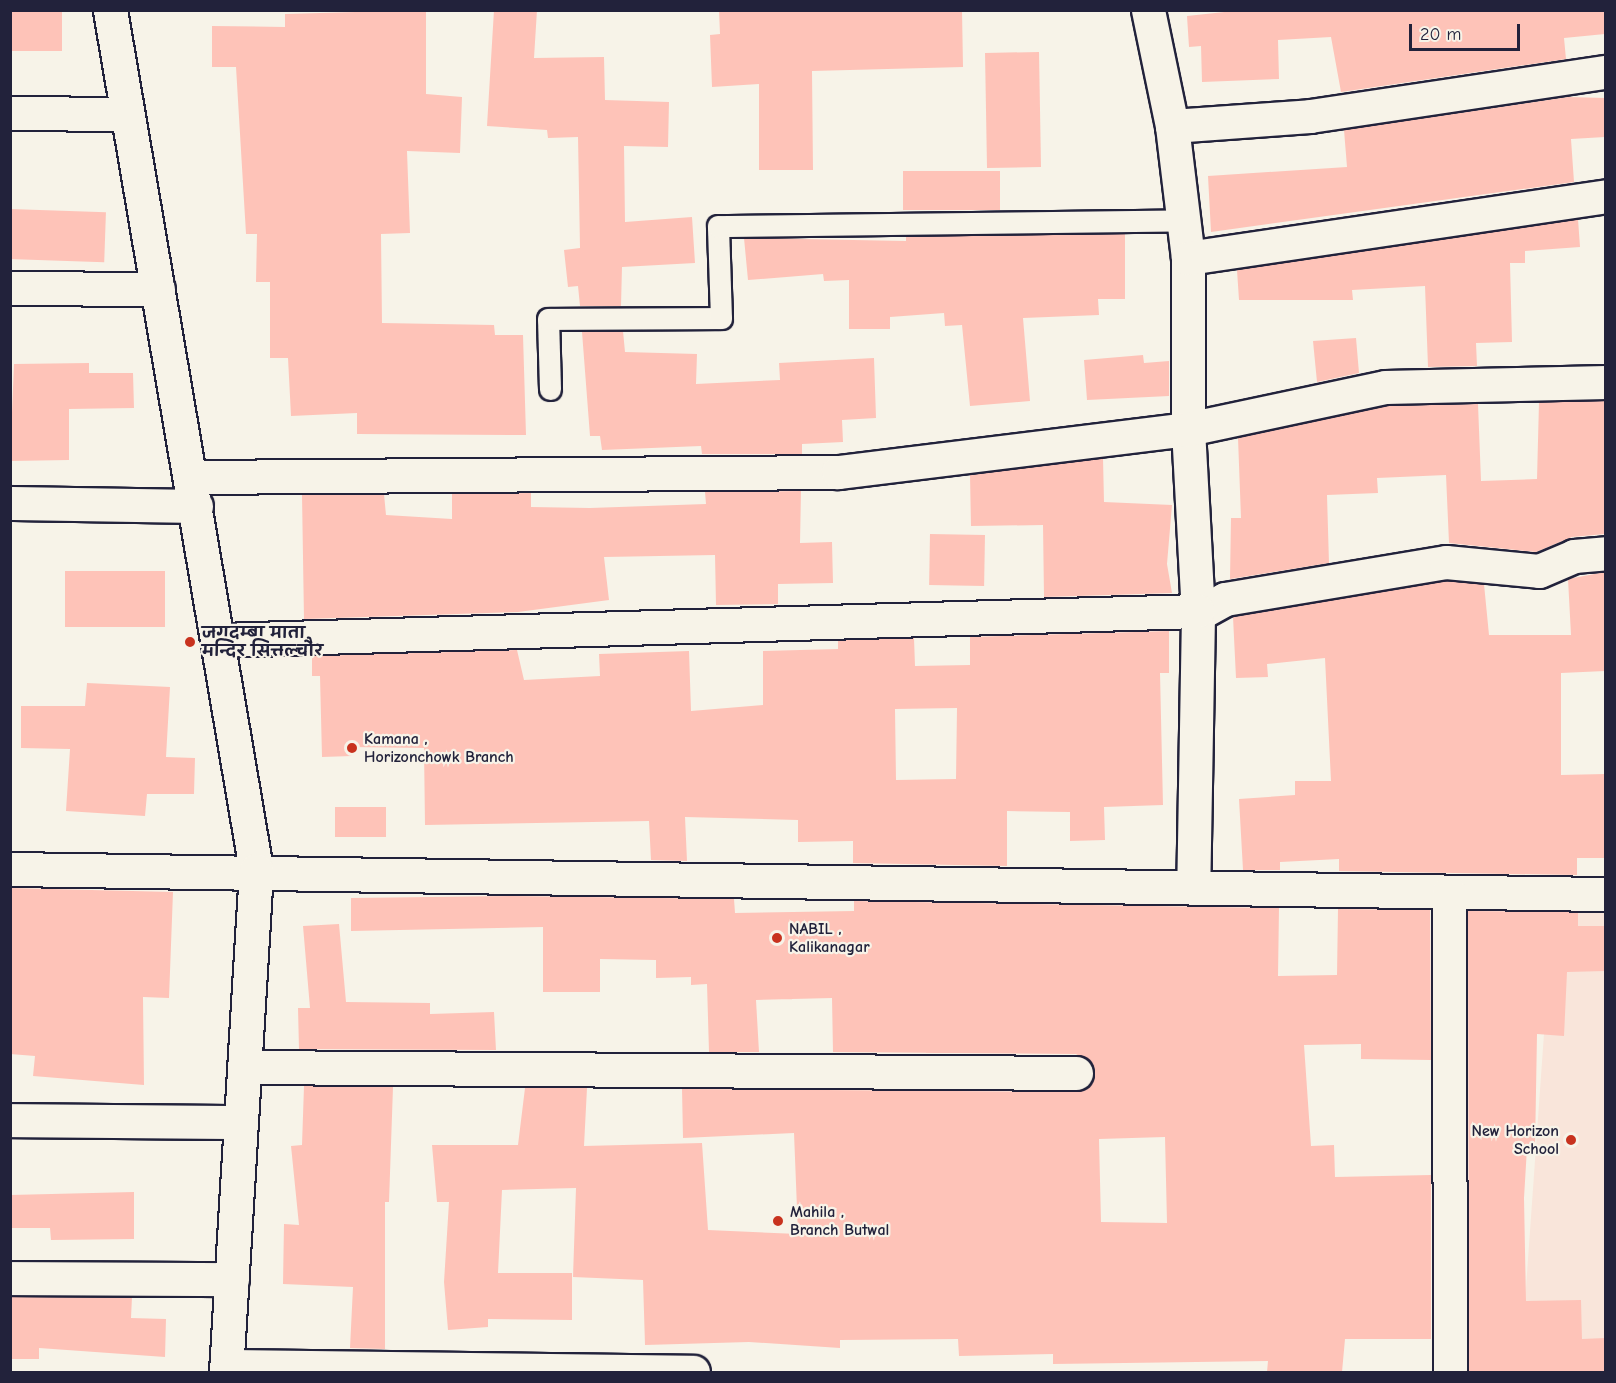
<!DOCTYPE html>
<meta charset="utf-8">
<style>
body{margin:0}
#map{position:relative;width:1616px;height:1383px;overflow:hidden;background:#f7f3e8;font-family:"Comic Neue","Playpen Sans Deva",sans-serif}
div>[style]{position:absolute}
.built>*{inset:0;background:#f9e5da}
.building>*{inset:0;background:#fec3b8;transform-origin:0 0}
.roads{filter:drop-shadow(2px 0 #22223b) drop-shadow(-2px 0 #22223b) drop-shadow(0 2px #22223b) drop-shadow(0 -2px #22223b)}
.service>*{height:21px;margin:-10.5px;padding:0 10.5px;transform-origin:10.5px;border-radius:10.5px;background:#f7f3e8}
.minor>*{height:33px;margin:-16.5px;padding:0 16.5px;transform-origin:16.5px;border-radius:16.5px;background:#f7f3e8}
.tertiary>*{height:33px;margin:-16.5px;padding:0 16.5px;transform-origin:16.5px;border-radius:16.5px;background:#f7f3e8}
.dots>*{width:16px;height:16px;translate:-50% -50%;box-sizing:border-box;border:3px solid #f7f3e8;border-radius:50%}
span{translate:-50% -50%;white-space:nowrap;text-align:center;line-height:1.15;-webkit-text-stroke:4.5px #f7f3e8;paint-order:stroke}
.poi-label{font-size:16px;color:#22223b;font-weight:700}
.left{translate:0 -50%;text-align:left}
.right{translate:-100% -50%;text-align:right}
.frame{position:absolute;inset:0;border:12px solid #22223b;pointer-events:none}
.scale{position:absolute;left:1409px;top:24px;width:111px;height:27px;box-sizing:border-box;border:3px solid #22223b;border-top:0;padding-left:8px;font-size:18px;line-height:21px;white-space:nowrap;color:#22223b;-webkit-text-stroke:4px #f7f3e8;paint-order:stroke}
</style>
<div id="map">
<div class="built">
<i style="clip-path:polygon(1553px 907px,1605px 908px,1605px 1372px,1520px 1372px)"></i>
</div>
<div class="building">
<i style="left:10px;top:10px;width:52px;height:41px"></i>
<i style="clip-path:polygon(426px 10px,426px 94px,462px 97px,460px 153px,407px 151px,410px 233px,381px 234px,382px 323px,494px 325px,495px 335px,523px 335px,526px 435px,357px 434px,357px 413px,291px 416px,288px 358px,270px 358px,270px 282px,256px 282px,257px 234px,246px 234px,236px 67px,212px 67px,212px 26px,285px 27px,285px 14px)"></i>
<i style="clip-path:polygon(494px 10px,537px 10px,534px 58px,604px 57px,605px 100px,669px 102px,668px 147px,624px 146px,625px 222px,692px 217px,695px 263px,622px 267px,621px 306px,580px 306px,578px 286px,568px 287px,564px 250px,580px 248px,578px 137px,548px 138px,547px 130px,487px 126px)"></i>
<i style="clip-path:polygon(719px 10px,962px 10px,963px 67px,812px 71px,813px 170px,759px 170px,759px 84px,712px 87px,710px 35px,720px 34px)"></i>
<i style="clip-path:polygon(1243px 10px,1605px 10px,1605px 34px,1564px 38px,1566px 59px,1341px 92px,1331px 37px,1278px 40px,1279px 79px,1202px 82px,1201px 46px,1189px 47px,1187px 16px)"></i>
<i style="left:1039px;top:52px;width:115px;height:54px;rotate:89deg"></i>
<i style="clip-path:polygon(1568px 97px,1605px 98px,1605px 137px,1571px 139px,1574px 182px,1211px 232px,1208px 176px,1347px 167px,1344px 130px)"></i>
<i style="left:1000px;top:171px;width:39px;height:97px;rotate:90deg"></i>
<i style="left:10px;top:209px;width:96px;height:50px;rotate:2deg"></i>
<i style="clip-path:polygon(1578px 219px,1580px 247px,1525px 251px,1525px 263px,1510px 263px,1512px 342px,1476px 343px,1477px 366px,1428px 367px,1425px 286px,1352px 290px,1353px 300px,1239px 300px,1237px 270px)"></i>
<i style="clip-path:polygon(1125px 234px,1125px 299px,1098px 299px,1099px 315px,1023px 318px,1030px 401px,970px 406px,962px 325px,945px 326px,944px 313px,890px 317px,890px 329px,849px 329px,849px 280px,824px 281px,823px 274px,748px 280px,744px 238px,906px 241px,906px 236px)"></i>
<i style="clip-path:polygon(623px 331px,625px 352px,697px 354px,696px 384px,780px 380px,779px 363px,874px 358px,876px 418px,842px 420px,843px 442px,802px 444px,802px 454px,702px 454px,701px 446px,602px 450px,600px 436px,590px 436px,582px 332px)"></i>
<i style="clip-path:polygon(1356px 338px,1359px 373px,1317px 382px,1313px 341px)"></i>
<i style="clip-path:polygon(1143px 355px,1144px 363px,1169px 361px,1169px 396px,1087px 400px,1084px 360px)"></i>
<i style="clip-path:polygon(89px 363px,89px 373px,133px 373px,134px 408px,69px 409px,69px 460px,10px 461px,14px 364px)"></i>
<i style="clip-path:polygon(1605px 401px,1605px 534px,1572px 537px,1536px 552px,1449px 543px,1446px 475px,1377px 478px,1378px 493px,1327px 495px,1329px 563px,1230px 579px,1231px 518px,1241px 518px,1238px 438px,1387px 406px,1478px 404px,1481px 481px,1537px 479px,1539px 402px)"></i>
<i style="clip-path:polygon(1103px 458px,1104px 502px,1172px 505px,1167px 564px,1172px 593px,1044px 597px,1043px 525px,971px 526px,970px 475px)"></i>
<i style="clip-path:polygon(801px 491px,800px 543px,832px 542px,833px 583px,778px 584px,778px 604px,716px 605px,715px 555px,604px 557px,609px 600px,518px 612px,304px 619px,302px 495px,384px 494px,386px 515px,452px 519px,452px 494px,531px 493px,531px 507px,590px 508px,706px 504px,705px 492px)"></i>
<i style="left:930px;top:534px;width:55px;height:51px;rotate:1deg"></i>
<i style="left:65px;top:571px;width:100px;height:56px"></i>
<i style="clip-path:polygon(1605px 572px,1605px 671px,1561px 673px,1561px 775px,1605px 774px,1605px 858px,1577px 858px,1577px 875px,1339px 871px,1339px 859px,1280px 862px,1280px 870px,1243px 870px,1239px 799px,1295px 795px,1295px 781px,1331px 781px,1325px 658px,1267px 664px,1268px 677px,1236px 678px,1233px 617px,1447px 581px,1484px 584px,1489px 635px,1571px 635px,1568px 579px)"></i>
<i style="clip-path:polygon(evenodd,1169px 631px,1169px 673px,1160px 673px,1163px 805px,1104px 807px,1105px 840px,1070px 841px,1070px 812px,1007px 811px,1007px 866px,853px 863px,853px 841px,798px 842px,798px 820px,685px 817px,687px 861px,651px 860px,649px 821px,425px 825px,424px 748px,351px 747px,352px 756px,322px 757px,320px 676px,312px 676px,312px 656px,517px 650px,524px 680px,600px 676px,599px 654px,689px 651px,691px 711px,763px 705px,763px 651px,838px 649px,838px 640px,914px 638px,915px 666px,970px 665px,970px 637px,1169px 631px,957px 708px,956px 779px,896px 780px,895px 709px,957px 708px)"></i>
<i style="clip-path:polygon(87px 683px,170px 687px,166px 757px,195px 758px,194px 794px,147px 794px,145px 816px,66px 811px,70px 749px,21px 748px,21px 706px,85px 706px)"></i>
<i style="left:386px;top:807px;width:30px;height:51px;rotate:90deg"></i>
<i style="clip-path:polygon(10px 888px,173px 892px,169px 998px,143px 997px,144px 1085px,33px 1076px,35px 1056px,10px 1054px)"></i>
<i style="clip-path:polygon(evenodd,512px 896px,734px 899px,735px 913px,854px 911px,854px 901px,1279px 908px,1278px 976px,1337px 975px,1338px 909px,1430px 910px,1431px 1060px,1361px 1059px,1361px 1044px,1304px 1045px,1311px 1146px,1334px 1145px,1335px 1177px,1431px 1175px,1431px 1339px,1345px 1339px,1342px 1372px,1267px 1372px,1268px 1361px,1053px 1364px,1053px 1354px,959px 1356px,958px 1339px,840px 1340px,840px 1348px,749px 1342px,645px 1345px,643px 1280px,573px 1277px,576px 1188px,502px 1190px,498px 1273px,572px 1273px,572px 1320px,488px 1319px,488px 1327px,448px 1330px,444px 1282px,449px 1202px,437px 1202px,432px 1145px,518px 1145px,525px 1088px,587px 1088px,584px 1146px,702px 1143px,708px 1230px,798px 1234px,794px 1133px,683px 1138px,682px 1089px,1076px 1092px,1086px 1089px,1095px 1074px,1092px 1063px,1076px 1054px,833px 1052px,832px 998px,756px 1000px,759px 1052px,709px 1052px,707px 984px,691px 985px,691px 977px,656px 978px,656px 960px,600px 959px,600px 992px,543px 992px,543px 927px,351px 931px,351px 898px,512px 896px,1165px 1137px,1167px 1223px,1101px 1222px,1099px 1139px,1165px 1137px)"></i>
<i style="clip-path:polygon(1468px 911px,1578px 912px,1578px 926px,1605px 926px,1605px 971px,1567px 972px,1564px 1036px,1537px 1034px,1535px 1148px,1527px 1148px,1524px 1198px,1526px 1301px,1581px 1300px,1582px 1339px,1605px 1338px,1605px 1372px,1469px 1372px)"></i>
<i style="clip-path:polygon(339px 924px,346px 1002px,430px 1003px,430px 1014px,494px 1012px,496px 1050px,299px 1049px,298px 1008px,310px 1008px,303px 926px)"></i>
<i style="clip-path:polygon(304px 1086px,393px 1087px,389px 1202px,385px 1202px,385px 1349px,350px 1348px,353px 1287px,283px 1284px,284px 1224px,299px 1225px,291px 1146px,302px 1145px)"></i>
<i style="clip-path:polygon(134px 1192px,134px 1239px,51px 1240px,50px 1228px,10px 1228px,10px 1195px)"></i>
<i style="clip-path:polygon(10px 1297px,132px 1297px,131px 1318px,166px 1319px,165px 1357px,39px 1348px,39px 1359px,10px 1359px)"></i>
</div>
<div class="roads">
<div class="service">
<i style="left:550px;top:389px;width:70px;rotate:-91.6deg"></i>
<i style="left:548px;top:319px;width:173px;rotate:-0.3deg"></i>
<i style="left:721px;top:318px;width:92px;rotate:-91.9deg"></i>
<i style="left:718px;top:226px;width:466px;rotate:-0.7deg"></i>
</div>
<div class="minor">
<i style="left:1148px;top:10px;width:118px;rotate:78.3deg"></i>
<i style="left:1172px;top:126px;width:133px;rotate:83.1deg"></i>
<i style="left:1188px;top:258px;width:171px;rotate:90deg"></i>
<i style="left:1188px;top:429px;width:185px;rotate:86.9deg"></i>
<i style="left:1198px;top:614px;width:273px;rotate:91deg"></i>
<i style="left:10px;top:113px;width:117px;rotate:0.5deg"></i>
<i style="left:1172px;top:126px;width:138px;rotate:-4.1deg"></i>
<i style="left:1310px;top:116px;width:299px;rotate:-8.5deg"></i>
<i style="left:1188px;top:258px;width:423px;rotate:-8.4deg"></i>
<i style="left:10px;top:288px;width:148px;rotate:0.4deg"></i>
<i style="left:192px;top:477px;width:646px;rotate:-0.44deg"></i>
<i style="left:838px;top:472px;width:353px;rotate:-7deg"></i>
<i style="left:1188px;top:429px;width:201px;rotate:-12deg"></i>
<i style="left:1385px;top:387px;width:221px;rotate:-1.3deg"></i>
<i style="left:10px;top:503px;width:186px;rotate:0.9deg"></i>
<i style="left:1198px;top:614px;width:31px;rotate:-29deg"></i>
<i style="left:1225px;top:599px;width:224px;rotate:-9.5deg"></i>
<i style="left:1446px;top:562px;width:93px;rotate:5.5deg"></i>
<i style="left:1539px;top:571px;width:38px;rotate:-23deg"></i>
<i style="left:1574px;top:556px;width:32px;rotate:-5deg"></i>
<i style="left:220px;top:640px;width:978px;rotate:-1.7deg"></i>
<i style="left:10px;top:869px;width:1596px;rotate:0.9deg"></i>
<i style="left:1449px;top:892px;width:480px;rotate:89.9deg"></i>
<i style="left:244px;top:1067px;width:832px;rotate:0.41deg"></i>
<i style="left:10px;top:1120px;width:231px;rotate:0.5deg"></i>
<i style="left:10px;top:1278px;width:222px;rotate:0.3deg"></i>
<i style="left:227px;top:1366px;width:466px;rotate:0.7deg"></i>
</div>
<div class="tertiary">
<i style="left:110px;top:10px;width:872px;rotate:80.36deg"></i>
<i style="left:256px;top:870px;width:503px;rotate:93.42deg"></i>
</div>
</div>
<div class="dots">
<i style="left:190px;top:642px;background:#c8321e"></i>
<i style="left:352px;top:748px;background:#c8321e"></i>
<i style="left:777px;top:938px;background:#c8321e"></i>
<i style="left:1571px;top:1140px;background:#c8321e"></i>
<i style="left:778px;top:1221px;background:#c8321e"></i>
</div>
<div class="poi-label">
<span class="left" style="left:202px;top:642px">जगदम्बा माता<br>मन्दिर सित्तल्चौर</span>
<span class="left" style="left:364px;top:748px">Kamana ,<br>Horizonchowk Branch</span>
<span class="left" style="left:789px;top:938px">NABIL ,<br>Kalikanagar</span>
<span class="right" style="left:1559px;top:1140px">New Horizon<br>School</span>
<span class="left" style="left:790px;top:1221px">Mahila ,<br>Branch Butwal</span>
</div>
<div class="frame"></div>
<div class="scale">20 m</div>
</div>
